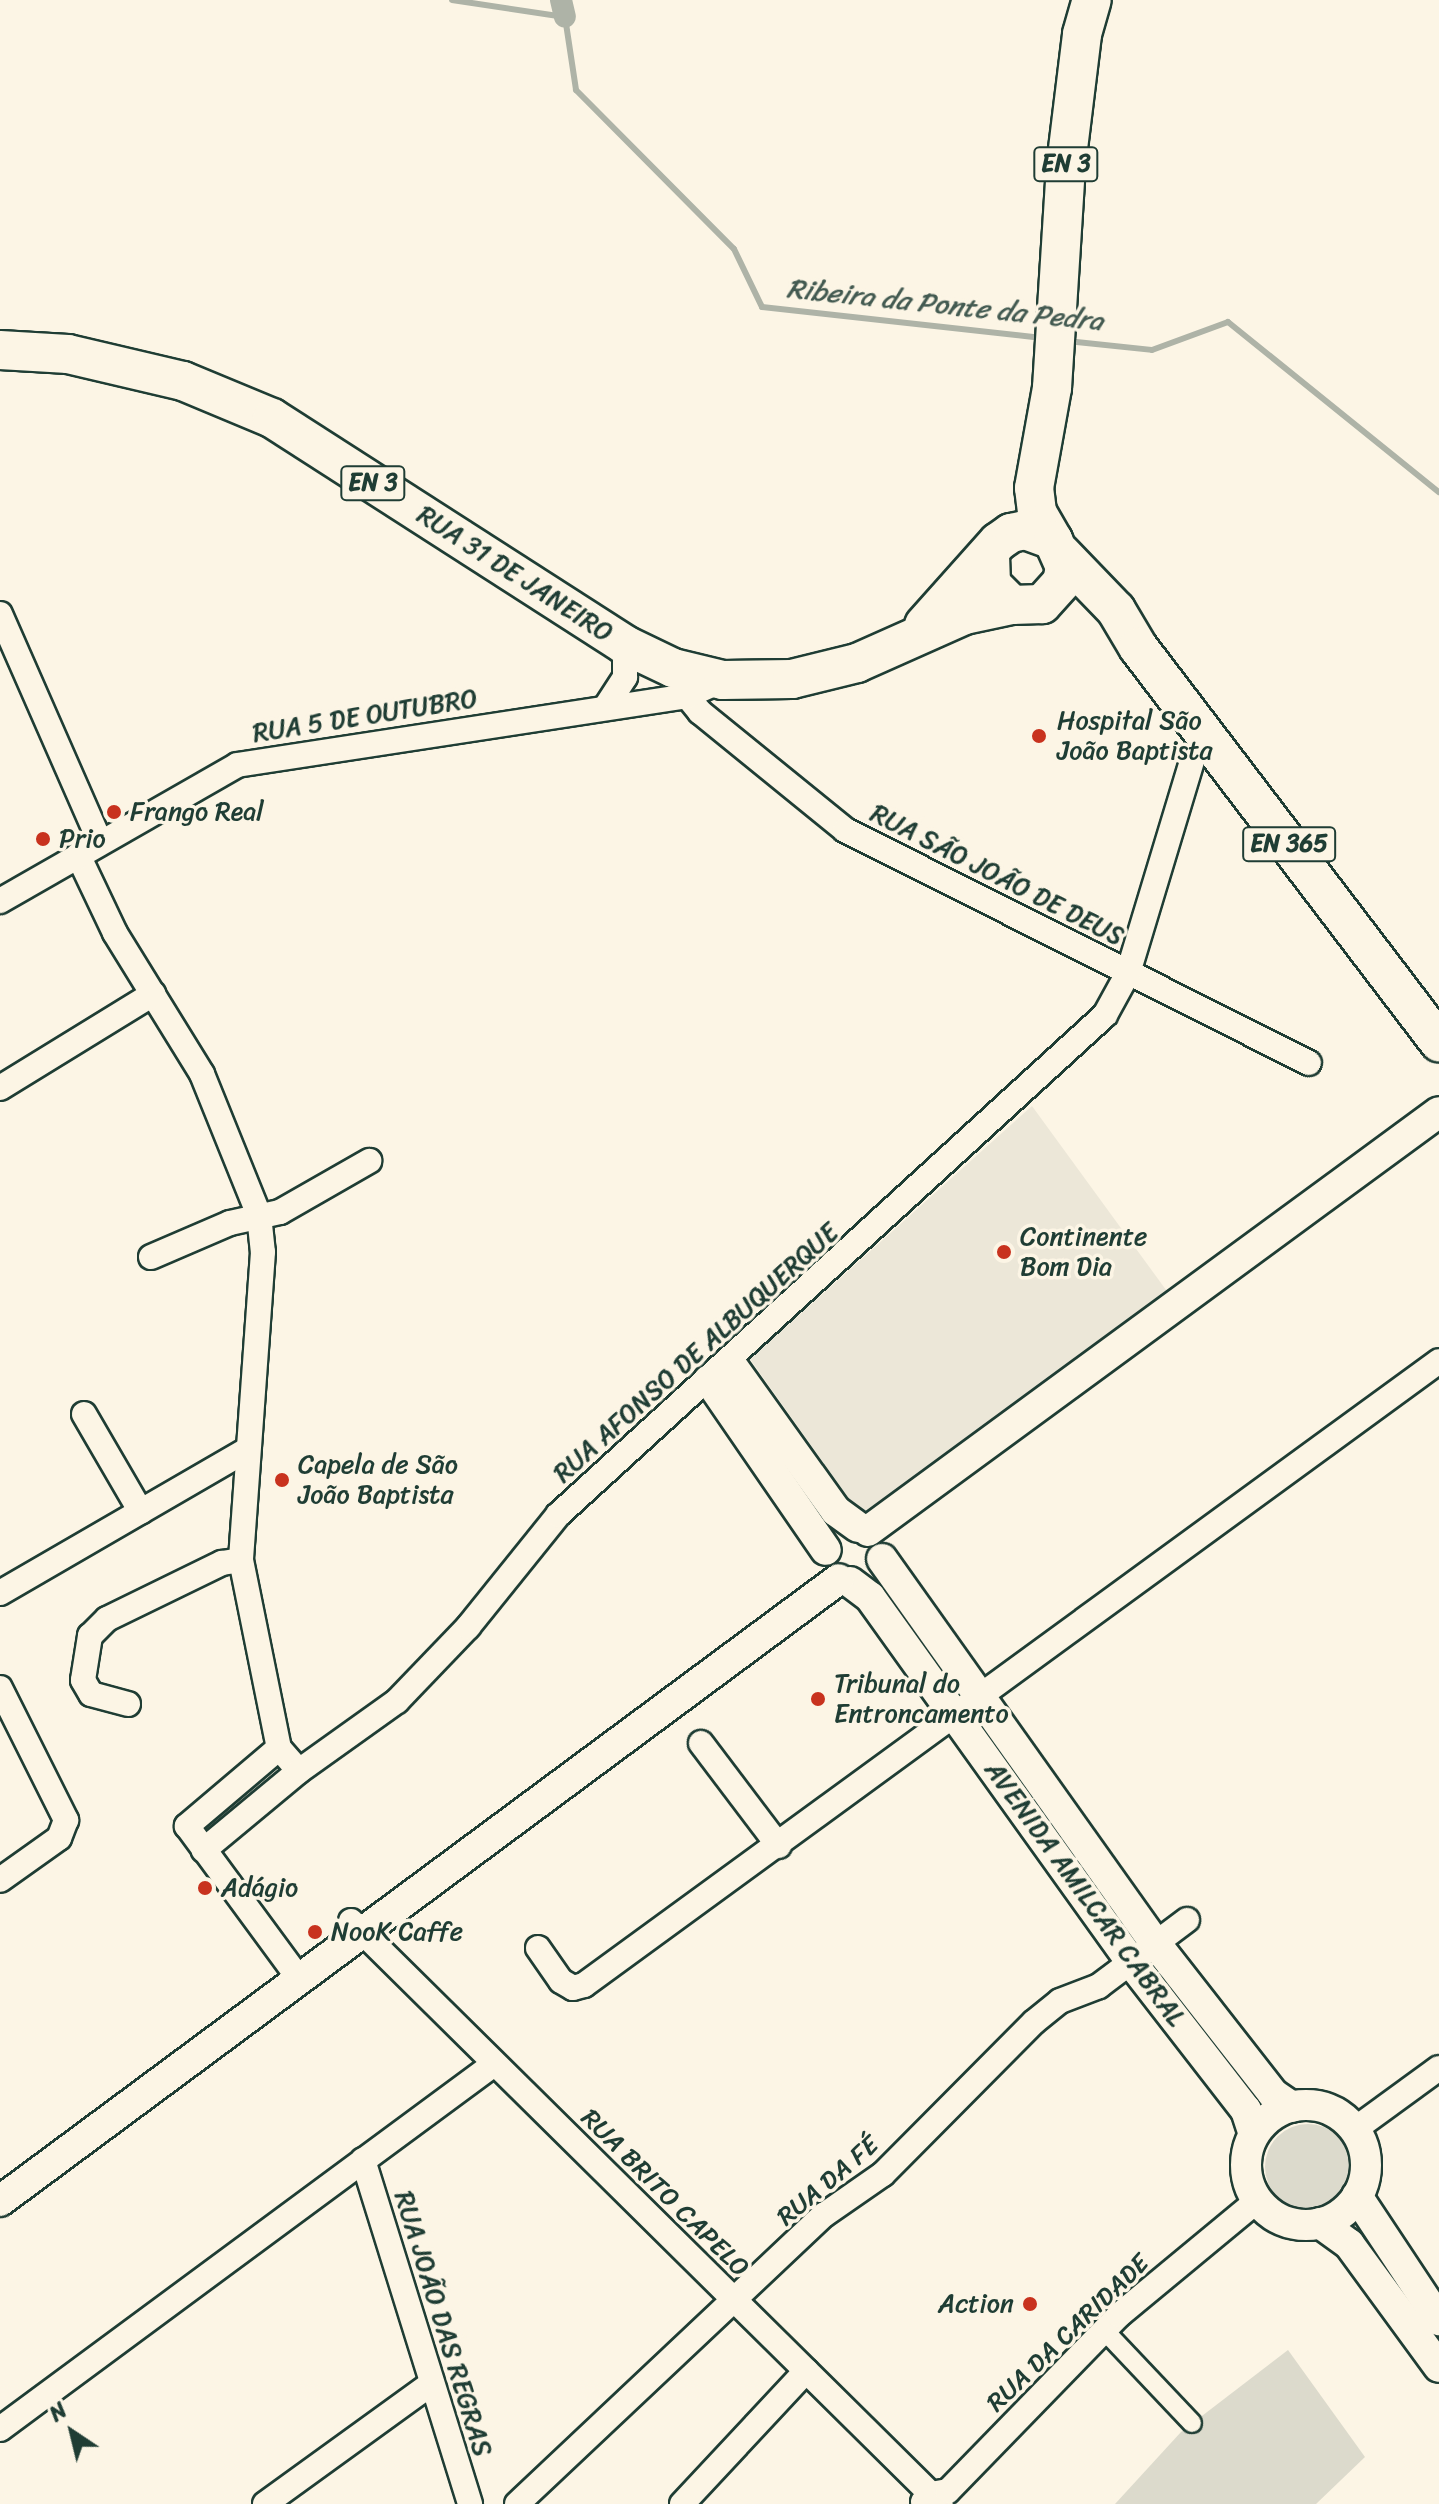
<!DOCTYPE html>
<meta charset="utf-8">
<style>
body{margin:0}
#map{position:relative;width:1439px;height:2504px;overflow:hidden;background:#fcf5e5;font-family:Sriracha,sans-serif}
div>[style]{position:absolute}
.built>*{inset:0;background:#ece7d8}
.green>*{inset:0;background:#dcdacc}
.round{border-radius:50%}
.stream>*{height:6px;margin:-3px;padding:0 3px;transform-origin:3px;border-radius:3px;background:#aeb3a7}
.canal>*{height:22px;margin:-11px;padding:0 11px;transform-origin:11px;border-radius:11px;background:#aeb3a7}
.roads{filter:drop-shadow(2px 0 #1f3d34) drop-shadow(-2px 0 #1f3d34) drop-shadow(0 2px #1f3d34) drop-shadow(0 -2px #1f3d34)}
.pedestrian>*{height:18px;margin:-9px;padding:0 9px;transform-origin:9px;border-radius:9px;background:#fcf5e5}
.minor>*{height:24px;margin:-12px;padding:0 12px;transform-origin:12px;border-radius:12px;background:#fcf5e5}
.tertiary>*{height:30px;margin:-15px;padding:0 15px;transform-origin:15px;border-radius:15px;background:#fcf5e5}
.tertiary>.ring{margin:-15px;padding:0;box-sizing:content-box;background:none;border:30px solid #fcf5e5;border-radius:50%}
.primary>*{height:38px;margin:-19px;padding:0 19px;transform-origin:19px;border-radius:19px;background:#fcf5e5}
.dots>*{width:22px;height:22px;translate:-50% -50%;box-sizing:border-box;border:4px solid #fcf5e5;border-radius:50%}
span{translate:-50% -50%;white-space:nowrap;text-align:center;line-height:1.15;-webkit-text-stroke:7px #fcf5e5;paint-order:stroke}
.shield-label span{padding:2px 6px;background:#fcf5e5;border:2px solid;border-radius:6px;-webkit-text-stroke-width:0}
.shield-label{font-size:24px;color:#1f3d34;font-weight:700}
.street-label{font-size:26px;color:#1f3d34}
.poi-label{font-size:26px;color:#1f3d34}
.left{translate:0 -50%;text-align:left}
.right{translate:-100% -50%;text-align:right}
.water-label{font-size:28px;color:#435a51;font-style:italic}
.north{position:absolute;left:32px;top:2392px;width:80px;height:80px;-webkit-text-stroke:6px #fcf5e5;paint-order:stroke;rotate:325deg;font-size:22px;font-weight:700;line-height:32px;text-align:center;color:#1f3d34}
.north::after{content:'';display:block;margin:auto;width:28px;height:36px;background:#1f3d34;clip-path:polygon(50% 0,100% 100%,50% 72%,0 100%)}
</style>
<div id="map">
<div class="built">
<i style="clip-path:polygon(1032px 1106px,1169px 1294px,959px 1450px,860px 1514px,750px 1359px)"></i>
</div>
<div class="green">
<i class="round" style="left:1265px;top:2124px;width:86px;height:86px"></i>
<i style="clip-path:polygon(1288px 2350px,1365px 2457px,1316px 2504px,1115px 2504px,1181px 2432px)"></i>
</div>
<div class="stream">
<i style="left:452px;top:0;width:114px;rotate:8.6deg"></i>
<i style="left:565px;top:17px;width:74px;rotate:81.4deg"></i>
<i style="left:576px;top:90px;width:224px;rotate:45.2deg"></i>
<i style="left:734px;top:249px;width:64px;rotate:64.2deg"></i>
<i style="left:762px;top:307px;width:284px;rotate:6.3deg"></i>
<i style="left:1067px;top:341px;width:85px;rotate:6deg"></i>
<i style="left:1152px;top:350px;width:81px;rotate:-20.2deg"></i>
<i style="left:1228px;top:322px;width:271px;rotate:38.9deg"></i>
</div>
<div class="canal">
<i style="left:561px;top:0;width:17px;rotate:77deg"></i>
</div>
<div class="roads">
<div class="pedestrian">
<i style="left:1104px;top:2330px;width:128px;rotate:46.6deg"></i>
</div>
<div class="minor">
<i style="left:0;top:614px;width:249px;rotate:66.3deg"></i>
<i style="left:687px;top:696px;width:21px;rotate:51deg"></i>
<i style="left:700px;top:712px;width:187px;rotate:39.1deg"></i>
<i style="left:845px;top:830px;width:519px;rotate:26.66deg"></i>
<i style="left:605px;top:708px;width:37px;rotate:-57deg"></i>
<i style="left:625px;top:677px;width:32px;rotate:-90deg"></i>
<i style="left:78px;top:855px;width:86px;rotate:64.6deg"></i>
<i style="left:115px;top:933px;width:166px;rotate:58.3deg"></i>
<i style="left:202px;top:1074px;width:152px;rotate:68deg"></i>
<i style="left:259px;top:1215px;width:37px;rotate:84deg"></i>
<i style="left:263px;top:1252px;width:309px;rotate:94.1deg"></i>
<i style="left:241px;top:1560px;width:192px;rotate:78.6deg"></i>
<i style="left:279px;top:1748px;width:30px;rotate:49deg"></i>
<i style="left:299px;top:1771px;width:124px;rotate:140.3deg"></i>
<i style="left:0;top:901px;width:273px;rotate:-29.8deg"></i>
<i style="left:237px;top:765px;width:455px;rotate:-8.7deg"></i>
<i style="left:687px;top:696px;width:39px;rotate:-24deg"></i>
<i style="left:0;top:1088px;width:180px;rotate:-31.6deg"></i>
<i style="left:151px;top:1257px;width:86px;rotate:-23.3deg"></i>
<i style="left:230px;top:1223px;width:51px;rotate:-12.4deg"></i>
<i style="left:280px;top:1212px;width:103px;rotate:-29.8deg"></i>
<i style="left:84px;top:1414px;width:113px;rotate:59.8deg"></i>
<i style="left:0;top:1593px;width:285px;rotate:-30.1deg"></i>
<i style="left:0;top:1688px;width:148px;rotate:63.4deg"></i>
<i style="left:66px;top:1820px;width:19px;rotate:111deg"></i>
<i style="left:59px;top:1838px;width:72px;rotate:144.6deg"></i>
<i style="left:128px;top:1704px;width:38px;rotate:-165deg"></i>
<i style="left:91px;top:1694px;width:16px;rotate:-120deg"></i>
<i style="left:83px;top:1680px;width:45px;rotate:-81deg"></i>
<i style="left:90px;top:1636px;width:24px;rotate:-45deg"></i>
<i style="left:107px;top:1619px;width:128px;rotate:-26deg"></i>
<i style="left:222px;top:1563px;width:19px;rotate:-9deg"></i>
<i style="left:701px;top:1743px;width:129px;rotate:52.9deg"></i>
<i style="left:279px;top:1748px;width:121px;rotate:139.7deg"></i>
<i style="left:187px;top:1826px;width:191px;rotate:53.7deg"></i>
<i style="left:299px;top:1771px;width:120px;rotate:-35.5deg"></i>
<i style="left:397px;top:1701px;width:103px;rotate:-46.2deg"></i>
<i style="left:468px;top:1627px;width:144px;rotate:-51.2deg"></i>
<i style="left:558px;top:1515px;width:741px;rotate:-42.43deg"></i>
<i style="left:1105px;top:1015px;width:48px;rotate:-61.3deg"></i>
<i style="left:1128px;top:973px;width:225px;rotate:-73.2deg"></i>
<i style="left:1193px;top:758px;width:25px;rotate:-47deg"></i>
<i style="left:351px;top:1921px;width:829px;rotate:44.66deg"></i>
<i style="left:538px;top:1948px;width:40px;rotate:55.1deg"></i>
<i style="left:561px;top:1981px;width:14px;rotate:30deg"></i>
<i style="left:573px;top:1988px;width:11px;rotate:-15deg"></i>
<i style="left:584px;top:1985px;width:1058px;rotate:-36.12deg"></i>
<i style="left:1354px;top:2130px;width:105px;rotate:-36.1deg"></i>
<i style="left:363px;top:2160px;width:360px;rotate:72.7deg"></i>
<i style="left:0;top:2429px;width:614px;rotate:-36.46deg"></i>
<i style="left:923px;top:2502px;width:11px;rotate:-45deg"></i>
<i style="left:931px;top:2494px;width:17px;rotate:-10deg"></i>
<i style="left:948px;top:2491px;width:245px;rotate:-45.8deg"></i>
<i style="left:1119px;top:2315px;width:179px;rotate:-39.6deg"></i>
<i style="left:265px;top:2504px;width:206px;rotate:-35.9deg"></i>
<i style="left:517px;top:2504px;width:422px;rotate:-43.3deg"></i>
<i style="left:824px;top:2215px;width:72px;rotate:-34.8deg"></i>
<i style="left:883px;top:2174px;width:214px;rotate:-45.2deg"></i>
<i style="left:1034px;top:2022px;width:33px;rotate:-39deg"></i>
<i style="left:1060px;top:2001px;width:42px;rotate:-21deg"></i>
<i style="left:1099px;top:1986px;width:110px;rotate:-36.9deg"></i>
<i style="left:682px;top:2504px;width:182px;rotate:-47deg"></i>
</div>
<div class="tertiary">
<i style="left:730px;top:1363px;width:182px;rotate:54.4deg"></i>
<i style="left:836px;top:1511px;width:27px;rotate:36deg"></i>
<i style="left:709px;top:1380px;width:206px;rotate:55.5deg"></i>
<i style="left:868px;top:1531px;width:708px;rotate:-36.27deg"></i>
<i style="left:882px;top:1559px;width:473px;rotate:54.6deg"></i>
<i style="left:1156px;top:1944px;width:190px;rotate:52deg"></i>
<i style="left:1273px;top:2094px;width:23px;rotate:34deg"></i>
<i style="left:850px;top:1582px;width:25px;rotate:37deg"></i>
<i style="left:870px;top:1597px;width:449px;rotate:54.4deg"></i>
<i style="left:1131px;top:1962px;width:187px;rotate:52.2deg"></i>
<i style="left:1246px;top:2110px;width:25px;rotate:72deg"></i>
<i class="ring" style="left:1246px;top:2105px;width:90px;height:90px"></i>
<i style="left:1357px;top:2196px;width:149px;rotate:56.5deg"></i>
<i style="left:0;top:2201px;width:1044px;rotate:-36.55deg"></i>
<i style="left:1320px;top:2223px;width:36px;rotate:36deg"></i>
<i style="left:1349px;top:2244px;width:152px;rotate:53.8deg"></i>
</div>
<div class="primary">
<i style="left:0;top:350px;width:68px;rotate:3.4deg"></i>
<i style="left:68px;top:354px;width:118px;rotate:13.2deg"></i>
<i style="left:183px;top:381px;width:96px;rotate:22.6deg"></i>
<i style="left:272px;top:418px;width:420px;rotate:32.7deg"></i>
<i style="left:625px;top:645px;width:53px;rotate:25.6deg"></i>
<i style="left:673px;top:668px;width:51px;rotate:13.5deg"></i>
<i style="left:723px;top:680px;width:69px;rotate:-0.8deg"></i>
<i style="left:792px;top:679px;width:67px;rotate:-13.8deg"></i>
<i style="left:857px;top:663px;width:118px;rotate:-24deg"></i>
<i style="left:965px;top:615px;width:48px;rotate:-12deg"></i>
<i style="left:1053px;top:540px;width:32px;rotate:-120deg"></i>
<i style="left:1037px;top:512px;width:24px;rotate:-97deg"></i>
<i style="left:1034px;top:488px;width:102px;rotate:-79.8deg"></i>
<i style="left:1052px;top:388px;width:223px;rotate:-86.4deg"></i>
<i style="left:1066px;top:165px;width:132px;rotate:-83deg"></i>
<i style="left:1082px;top:34px;width:35px;rotate:-74deg"></i>
<i style="left:1061px;top:553px;width:79px;rotate:46deg"></i>
<i style="left:1116px;top:610px;width:43px;rotate:59.3deg"></i>
<i style="left:1138px;top:647px;width:497px;rotate:52.7deg"></i>
<i style="left:924px;top:625px;width:111px;rotate:-48.3deg"></i>
<i style="left:998px;top:542px;width:16px;rotate:-35deg"></i>
<i style="left:1011px;top:533px;width:14px;rotate:-12deg"></i>
<i style="left:1025px;top:530px;width:30px;rotate:20deg"></i>
<i style="left:1053px;top:540px;width:30px;rotate:66deg"></i>
<i style="left:1065px;top:567px;width:15px;rotate:101deg"></i>
<i style="left:1062px;top:582px;width:30px;rotate:132deg"></i>
<i style="left:1042px;top:604px;width:30px;rotate:178deg"></i>
<i style="left:1012px;top:605px;width:30px;rotate:-135deg"></i>
<i style="left:991px;top:584px;width:29px;rotate:-92deg"></i>
</div>
</div>
<div class="dots">
<i style="left:1039px;top:736px;background:#c8321e"></i>
<i style="left:114px;top:812px;background:#c8321e"></i>
<i style="left:43px;top:839px;background:#c8321e"></i>
<i style="left:1004px;top:1252px;background:#c8321e"></i>
<i style="left:282px;top:1480px;background:#c8321e"></i>
<i style="left:818px;top:1699px;background:#c8321e"></i>
<i style="left:205px;top:1888px;background:#c8321e"></i>
<i style="left:315px;top:1932px;background:#c8321e"></i>
<i style="left:1030px;top:2304px;background:#c8321e"></i>
</div>
<div class="shield-label">
<span style="left:1066px;top:164px">EN 3</span>
<span style="left:373px;top:483px">EN 3</span>
<span style="left:1289px;top:844px">EN 365</span>
</div>
<div class="street-label">
<span style="left:515px;top:574px;rotate:33deg">RUA 31 DE JANEIRO</span>
<span style="left:365px;top:716px;rotate:-9deg">RUA 5 DE OUTUBRO</span>
<span style="left:997px;top:875px;rotate:27deg">RUA SÃO JOÃO DE DEUS</span>
<span style="left:696px;top:1353px;rotate:-42deg">RUA AFONSO DE ALBUQUERQUE</span>
<span style="left:1085px;top:1894px;rotate:54deg">AVENIDA AMILCAR CABRAL</span>
<span style="left:828px;top:2181px;rotate:-40deg">RUA DA FÉ</span>
<span style="left:665px;top:2193px;rotate:45deg">RUA BRITO CAPELO</span>
<span style="left:443px;top:2324px;rotate:73deg">RUA JOÃO DAS REGRAS</span>
<span style="left:1068px;top:2333px;rotate:-44deg">RUA DA CARIDADE</span>
</div>
<div class="poi-label">
<span class="left" style="left:1057px;top:736px">Hospital São<br>João Baptista</span>
<span class="left" style="left:130px;top:812px">Frango Real</span>
<span class="left" style="left:59px;top:839px">Prio</span>
<span class="left" style="left:1020px;top:1252px">Continente<br>Bom Dia</span>
<span class="left" style="left:298px;top:1480px">Capela de São<br>João Baptista</span>
<span class="left" style="left:834px;top:1699px">Tribunal do<br>Entroncamento</span>
<span class="left" style="left:221px;top:1888px">Adágio</span>
<span class="left" style="left:331px;top:1932px">NooK Caffe</span>
<span class="right" style="left:1014px;top:2304px">Action</span>
</div>
<div class="water-label">
<span style="left:945px;top:305px;rotate:6deg">Ribeira da Ponte da Pedra</span>
</div>
<div class="north">N</div>
</div>
